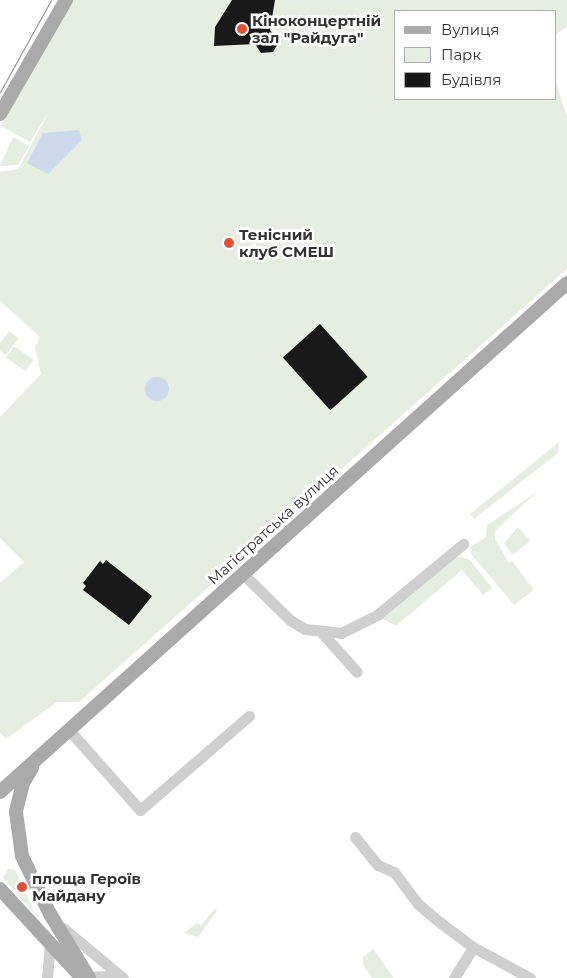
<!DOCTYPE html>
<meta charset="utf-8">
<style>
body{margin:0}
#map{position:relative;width:567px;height:978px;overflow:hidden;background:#fff;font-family:Montserrat,sans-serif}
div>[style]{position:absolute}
.green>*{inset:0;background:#e5eee1;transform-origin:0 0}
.water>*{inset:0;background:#cddaee}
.round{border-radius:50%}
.building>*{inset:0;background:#191919;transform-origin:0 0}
.minor>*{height:11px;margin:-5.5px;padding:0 5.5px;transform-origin:5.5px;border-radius:5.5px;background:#cfcfcf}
.major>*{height:14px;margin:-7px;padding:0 7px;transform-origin:7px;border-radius:7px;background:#aaa}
.tram>*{height:1px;margin:-0.5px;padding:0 0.5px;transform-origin:0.5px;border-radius:0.5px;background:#878787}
.dots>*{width:14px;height:14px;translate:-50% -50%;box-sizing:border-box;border:2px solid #fff;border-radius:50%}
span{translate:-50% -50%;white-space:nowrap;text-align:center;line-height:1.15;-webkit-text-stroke:5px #fff;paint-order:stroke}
.poi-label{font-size:15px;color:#323232;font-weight:700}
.left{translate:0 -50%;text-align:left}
.street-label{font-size:15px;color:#323232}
.legend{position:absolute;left:394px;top:10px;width:162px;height:90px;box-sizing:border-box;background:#fff;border:1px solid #adadad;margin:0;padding:6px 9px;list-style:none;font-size:15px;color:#323232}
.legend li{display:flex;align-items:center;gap:10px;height:25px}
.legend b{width:25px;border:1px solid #adadad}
</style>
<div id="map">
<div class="green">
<i style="clip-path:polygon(73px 0,567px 0,567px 26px,556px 35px,556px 11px,396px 11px,396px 99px,556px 99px,556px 82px,567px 117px,567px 269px,79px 702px,57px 702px,6px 739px,0 732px,0 583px,24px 562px,0 538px,0 417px,41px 374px,35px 347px,40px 337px,0 301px,0 172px,18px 169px,50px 110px,30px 142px,1px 126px)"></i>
<i style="clip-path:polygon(13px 137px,29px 146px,18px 165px,0 166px)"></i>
<i style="clip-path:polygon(9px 331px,19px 338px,6px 355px,0 351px,0 343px)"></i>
<i style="left:14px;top:346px;width:24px;height:14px;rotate:35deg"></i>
<i style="clip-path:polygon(559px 442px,558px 453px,474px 519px,470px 514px)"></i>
<i style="clip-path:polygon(538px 491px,495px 531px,495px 539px,509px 563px,512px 561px,534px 590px,514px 605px,471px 554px,470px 547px,486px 537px,487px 525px)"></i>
<i style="clip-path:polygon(518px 527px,530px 541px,513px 555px,504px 543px)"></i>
<i style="clip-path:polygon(461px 557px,470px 560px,492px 588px,483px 595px,462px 570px,396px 626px,381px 618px,454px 558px)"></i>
<i style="clip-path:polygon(8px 869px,15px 870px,36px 915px,3px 878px)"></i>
<i style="clip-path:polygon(215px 908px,217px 911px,198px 937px,184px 933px,197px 923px,201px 925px)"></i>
<i style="clip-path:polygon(373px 949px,374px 950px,394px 978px,372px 978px,363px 965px,363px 957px)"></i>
</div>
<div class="water">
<i style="clip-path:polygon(79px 130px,82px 140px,48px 174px,27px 163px,43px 133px)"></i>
<i class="round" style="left:145px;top:377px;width:24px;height:24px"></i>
</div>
<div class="building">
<i style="clip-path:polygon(232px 0,275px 0,270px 30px,279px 42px,273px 52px,261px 53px,255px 44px,214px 46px,215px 27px)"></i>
<i style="left:320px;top:324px;width:71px;height:50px;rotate:48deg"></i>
<i style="clip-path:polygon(106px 560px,152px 596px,129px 625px,83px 590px,86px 586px,83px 583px,100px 561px,103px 564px)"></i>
</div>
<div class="minor">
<i style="left:243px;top:574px;width:66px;rotate:44.4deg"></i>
<i style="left:290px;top:620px;width:17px;rotate:31deg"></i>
<i style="left:305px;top:629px;width:36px;rotate:6deg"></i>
<i style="left:341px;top:633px;width:40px;rotate:-26.6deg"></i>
<i style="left:377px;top:615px;width:112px;rotate:-39.5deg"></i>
<i style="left:322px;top:633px;width:52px;rotate:48.1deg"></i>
<i style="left:69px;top:730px;width:107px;rotate:48.4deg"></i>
<i style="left:140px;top:810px;width:144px;rotate:-40.8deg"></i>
<i style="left:355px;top:837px;width:36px;rotate:51deg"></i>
<i style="left:378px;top:865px;width:17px;rotate:24deg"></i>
<i style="left:394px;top:872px;width:40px;rotate:53deg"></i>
<i style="left:418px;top:904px;width:30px;rotate:40deg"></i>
<i style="left:441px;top:923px;width:40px;rotate:37deg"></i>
<i style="left:473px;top:947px;width:65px;rotate:28.5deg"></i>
<i style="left:63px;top:928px;width:78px;rotate:39.8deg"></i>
<i style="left:82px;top:977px;width:37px;rotate:-2deg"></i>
<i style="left:47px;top:978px;width:35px;rotate:-85deg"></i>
<i style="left:454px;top:978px;width:36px;rotate:-58deg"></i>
</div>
<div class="major">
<i style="left:0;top:114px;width:132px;rotate:-59.9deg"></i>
<i style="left:32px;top:768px;width:17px;rotate:121deg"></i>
<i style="left:23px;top:783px;width:30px;rotate:104deg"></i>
<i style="left:16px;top:812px;width:44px;rotate:82.2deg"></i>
<i style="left:22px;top:856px;width:64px;rotate:64.2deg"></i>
<i style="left:50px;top:914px;width:75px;rotate:58.6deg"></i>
<i style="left:0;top:792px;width:762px;rotate:-41.91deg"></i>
<i style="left:0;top:889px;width:121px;rotate:47.3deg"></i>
</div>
<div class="tram">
<i style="left:0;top:92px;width:105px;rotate:-61deg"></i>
</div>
<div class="dots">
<i style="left:242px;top:29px;background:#e64f37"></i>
<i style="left:229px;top:243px;background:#e64f37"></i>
<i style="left:22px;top:887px;background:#e64f37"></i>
</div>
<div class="poi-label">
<span class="left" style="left:252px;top:29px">Кіноконцертній<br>зал "Райдуга"</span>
<span class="left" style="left:239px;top:243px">Тенісний<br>клуб СМЕШ</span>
<span class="left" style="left:32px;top:887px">площа Героїв<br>Майдану</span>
</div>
<div class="street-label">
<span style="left:273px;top:525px;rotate:-42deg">Магістратська вулиця</span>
</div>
<ul class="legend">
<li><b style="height:6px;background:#aaa"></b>Вулиця</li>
<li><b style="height:14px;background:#e5eee1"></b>Парк</li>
<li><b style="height:14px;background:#191919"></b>Будівля</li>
</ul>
</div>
